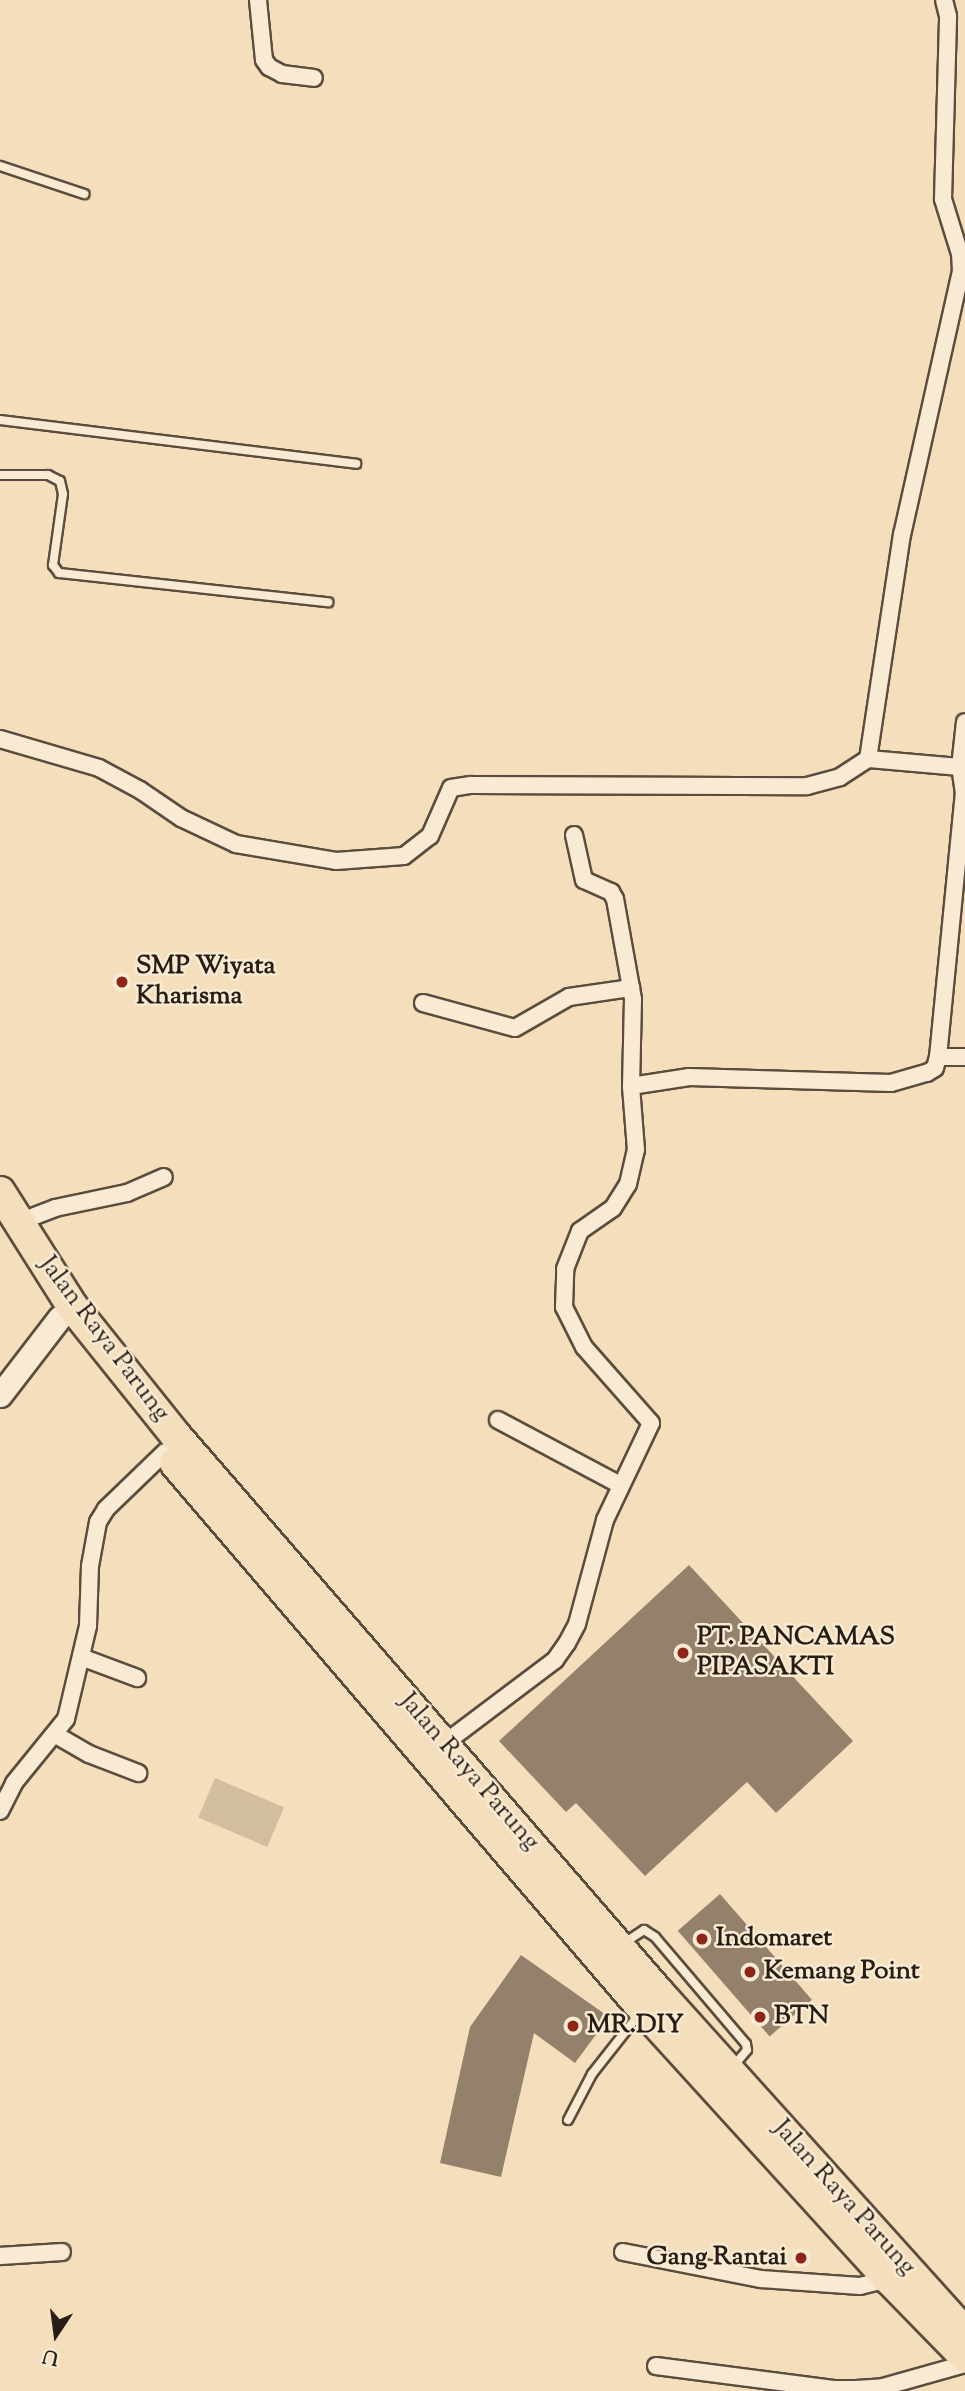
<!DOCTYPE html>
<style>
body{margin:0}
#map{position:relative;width:965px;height:2391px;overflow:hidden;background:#f5debc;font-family:"Sorts Mill Goudy",serif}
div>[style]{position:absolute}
.green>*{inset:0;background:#d2bd9f;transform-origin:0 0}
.building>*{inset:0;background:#93816b;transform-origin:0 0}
.roads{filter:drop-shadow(2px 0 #5b4d3d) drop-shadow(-2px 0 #5b4d3d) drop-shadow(0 2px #5b4d3d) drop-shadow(0 -2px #5b4d3d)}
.lane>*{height:8px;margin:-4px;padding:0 4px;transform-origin:4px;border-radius:4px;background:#f8ead3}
.street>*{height:16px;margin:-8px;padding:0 8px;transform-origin:8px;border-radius:8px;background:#f8ead3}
.secondary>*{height:23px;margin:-11.5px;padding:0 11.5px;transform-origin:11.5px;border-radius:11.5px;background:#f8ead3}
.highway>*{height:30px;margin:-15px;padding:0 15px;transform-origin:15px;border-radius:15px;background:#f5debc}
.dots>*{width:19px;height:19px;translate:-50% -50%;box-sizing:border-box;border:4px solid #f8ead3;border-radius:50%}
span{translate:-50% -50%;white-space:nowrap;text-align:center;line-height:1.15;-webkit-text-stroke:5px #f8ead3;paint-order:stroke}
.poi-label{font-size:26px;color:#281d13;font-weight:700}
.left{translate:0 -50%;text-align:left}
.right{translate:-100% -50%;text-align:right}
.street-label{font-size:26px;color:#281d13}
.north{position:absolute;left:21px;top:2300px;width:70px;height:70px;-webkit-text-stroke:5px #f8ead3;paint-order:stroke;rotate:193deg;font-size:19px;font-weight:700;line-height:28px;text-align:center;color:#281d13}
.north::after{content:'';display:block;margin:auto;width:24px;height:32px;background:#281d13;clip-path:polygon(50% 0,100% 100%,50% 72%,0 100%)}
</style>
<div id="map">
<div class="green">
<i style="left:215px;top:1778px;width:75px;height:43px;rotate:23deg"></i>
</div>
<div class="building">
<i style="clip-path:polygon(689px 1565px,853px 1741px,776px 1813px,747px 1782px,645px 1876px,576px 1803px,566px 1812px,499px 1741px)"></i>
<i style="left:720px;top:1894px;width:140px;height:56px;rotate:49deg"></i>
<i style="clip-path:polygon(521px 1955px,609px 2017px,575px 2063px,534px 2033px,501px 2177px,440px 2163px,470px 2027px)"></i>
</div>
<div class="roads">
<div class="lane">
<i style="left:0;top:166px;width:89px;rotate:18.4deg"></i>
<i style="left:0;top:420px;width:359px;rotate:7deg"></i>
<i style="left:0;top:475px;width:48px"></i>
<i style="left:48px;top:475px;width:13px;rotate:27deg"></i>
<i style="left:60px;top:481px;width:13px;rotate:77deg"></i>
<i style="left:63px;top:494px;width:72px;rotate:98deg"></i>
<i style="left:53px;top:565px;width:10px;rotate:53deg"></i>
<i style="left:59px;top:573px;width:271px;rotate:6.2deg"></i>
<i style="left:624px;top:1943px;width:24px;rotate:-33deg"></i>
<i style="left:644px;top:1930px;width:13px;rotate:32deg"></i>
<i style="left:655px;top:1937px;width:140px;rotate:49.6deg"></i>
<i style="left:746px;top:2044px;width:6px;rotate:81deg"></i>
<i style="left:747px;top:2050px;width:23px;rotate:130deg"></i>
<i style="left:568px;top:2120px;width:52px;rotate:-62.4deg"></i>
<i style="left:592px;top:2074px;width:78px;rotate:-51.8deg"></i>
</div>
<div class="street">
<i style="left:258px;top:0;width:60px;rotate:84.3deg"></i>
<i style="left:264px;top:60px;width:9px;rotate:54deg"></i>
<i style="left:269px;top:67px;width:15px;rotate:28deg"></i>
<i style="left:282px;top:74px;width:32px;rotate:7deg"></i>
<i style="left:0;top:739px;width:103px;rotate:16.3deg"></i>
<i style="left:99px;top:768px;width:47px;rotate:28.2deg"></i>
<i style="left:140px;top:790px;width:50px;rotate:34.3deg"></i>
<i style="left:181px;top:818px;width:61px;rotate:25.3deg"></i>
<i style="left:236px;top:844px;width:101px;rotate:9.6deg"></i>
<i style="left:336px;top:861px;width:68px;rotate:-4.2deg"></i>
<i style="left:404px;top:856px;width:33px;rotate:-38deg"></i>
<i style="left:430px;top:836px;width:52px;rotate:-66.4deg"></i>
<i style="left:451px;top:788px;width:20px;rotate:-9deg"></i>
<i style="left:471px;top:785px;width:336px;rotate:0.2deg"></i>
<i style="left:807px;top:786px;width:34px;rotate:-15deg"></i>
<i style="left:840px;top:777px;width:33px;rotate:-33deg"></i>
<i style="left:960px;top:767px;width:45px;rotate:-83.7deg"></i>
<i style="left:574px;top:835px;width:46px;rotate:77.5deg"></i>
<i style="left:584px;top:880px;width:30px;rotate:24deg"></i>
<i style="left:611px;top:892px;width:8px;rotate:60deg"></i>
<i style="left:615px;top:899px;width:102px;rotate:79.8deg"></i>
<i style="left:633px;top:999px;width:87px;rotate:91.3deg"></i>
<i style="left:423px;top:1003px;width:95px;rotate:15.2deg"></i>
<i style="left:515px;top:1028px;width:62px;rotate:-29.9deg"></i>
<i style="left:569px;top:997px;width:63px;rotate:-8.3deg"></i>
<i style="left:938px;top:1057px;width:27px"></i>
<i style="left:19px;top:1222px;width:39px;rotate:-21deg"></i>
<i style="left:55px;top:1208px;width:74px;rotate:-11.8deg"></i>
<i style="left:127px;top:1193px;width:40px;rotate:-23.4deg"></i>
<i style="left:498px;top:1420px;width:138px;rotate:28deg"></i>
<i style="left:81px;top:1657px;width:60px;rotate:20.6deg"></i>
<i style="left:56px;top:1735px;width:38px;rotate:30deg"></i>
<i style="left:89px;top:1754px;width:53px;rotate:21.2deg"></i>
<i style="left:445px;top:1743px;width:138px;rotate:-37deg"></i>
<i style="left:555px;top:1660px;width:21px;rotate:-55deg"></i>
<i style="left:567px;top:1643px;width:21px;rotate:-62deg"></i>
<i style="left:577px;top:1624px;width:108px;rotate:-74.9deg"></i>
<i style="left:605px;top:1520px;width:107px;rotate:-64.6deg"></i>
<i style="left:651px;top:1423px;width:101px;rotate:-131.4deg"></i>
<i style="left:584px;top:1347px;width:45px;rotate:-116.6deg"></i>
<i style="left:564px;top:1307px;width:38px;rotate:-88deg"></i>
<i style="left:565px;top:1269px;width:41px;rotate:-68.5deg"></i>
<i style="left:580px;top:1231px;width:40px;rotate:-34.9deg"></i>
<i style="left:613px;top:1208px;width:28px;rotate:-58deg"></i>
<i style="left:628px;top:1184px;width:35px;rotate:-77deg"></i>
<i style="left:636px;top:1150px;width:64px;rotate:-94.5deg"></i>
<i style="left:631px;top:1086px;width:59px;rotate:-8.8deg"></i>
<i style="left:689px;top:1077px;width:202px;rotate:1.7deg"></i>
<i style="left:891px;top:1083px;width:37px;rotate:-16deg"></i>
<i style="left:927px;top:1073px;width:9px;rotate:-32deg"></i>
<i style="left:935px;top:1068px;width:11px;rotate:-75deg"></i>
<i style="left:938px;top:1057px;width:264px;rotate:-84.4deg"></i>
<i style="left:964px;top:794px;width:27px;rotate:-98deg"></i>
<i style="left:960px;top:767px;width:92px;rotate:-175deg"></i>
<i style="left:868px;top:759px;width:227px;rotate:-81.4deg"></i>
<i style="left:902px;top:535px;width:271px;rotate:-77.4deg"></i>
<i style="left:961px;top:271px;width:17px;rotate:-93deg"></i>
<i style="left:960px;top:254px;width:58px;rotate:-107.2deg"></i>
<i style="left:943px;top:199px;width:183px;rotate:-88.4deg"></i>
<i style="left:948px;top:16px;width:16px;rotate:-104deg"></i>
<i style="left:0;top:1811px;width:31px;rotate:-63deg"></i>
<i style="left:14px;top:1783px;width:82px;rotate:-50.9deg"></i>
<i style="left:66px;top:1719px;width:96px;rotate:-76.7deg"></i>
<i style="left:88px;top:1626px;width:60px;rotate:-88.1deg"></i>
<i style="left:90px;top:1566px;width:45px;rotate:-79.7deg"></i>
<i style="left:98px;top:1522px;width:15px;rotate:-58deg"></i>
<i style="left:106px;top:1509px;width:82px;rotate:-44deg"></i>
<i style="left:623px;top:2252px;width:141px;rotate:11.1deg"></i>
<i style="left:761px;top:2279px;width:99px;rotate:4deg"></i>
<i style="left:860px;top:2286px;width:30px;rotate:-14deg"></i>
<i style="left:0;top:2256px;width:62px;rotate:-3.7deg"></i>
<i style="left:656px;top:2366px;width:179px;rotate:7.4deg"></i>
<i style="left:834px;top:2389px;width:22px"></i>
<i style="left:856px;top:2389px;width:27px;rotate:-4deg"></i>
<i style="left:883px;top:2387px;width:85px;rotate:-15.7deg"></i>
</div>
<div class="secondary">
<i style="left:0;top:1395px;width:98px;rotate:-52.4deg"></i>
</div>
<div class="highway">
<i style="left:0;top:1192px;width:135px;rotate:57.7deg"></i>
<i style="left:72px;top:1306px;width:168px;rotate:51.3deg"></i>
<i style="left:177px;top:1437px;width:736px;rotate:49.08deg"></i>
<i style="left:659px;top:1993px;width:457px;rotate:48deg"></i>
<i style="left:175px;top:1463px;width:719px;rotate:49.4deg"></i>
<i style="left:643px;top:2009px;width:365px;rotate:47.7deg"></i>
<i style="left:889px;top:2279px;width:109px;rotate:45.7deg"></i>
</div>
</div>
<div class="dots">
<i style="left:122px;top:982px;background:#8f2418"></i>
<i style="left:683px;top:1653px;background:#8f2418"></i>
<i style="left:702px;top:1939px;background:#8f2418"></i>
<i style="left:750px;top:1972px;background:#8f2418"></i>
<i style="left:760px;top:2017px;background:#8f2418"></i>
<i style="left:573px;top:2026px;background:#8f2418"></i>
<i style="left:801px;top:2258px;background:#8f2418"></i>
</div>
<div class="poi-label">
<span class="left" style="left:136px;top:982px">SMP Wiyata<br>Kharisma</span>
<span class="left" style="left:697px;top:1653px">PT. PANCAMAS<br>PIPASAKTI</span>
<span class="left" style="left:716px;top:1939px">Indomaret</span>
<span class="left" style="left:764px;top:1972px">Kemang Point</span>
<span class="left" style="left:774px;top:2017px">BTN</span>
<span class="left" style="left:587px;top:2026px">MR.DIY</span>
<span class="right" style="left:787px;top:2258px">Gang Rantai</span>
</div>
<div class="street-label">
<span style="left:104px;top:1339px;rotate:53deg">Jalan Raya Parung</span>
<span style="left:469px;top:1772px;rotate:49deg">Jalan Raya Parung</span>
<span style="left:844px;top:2198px;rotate:48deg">Jalan Raya Parung</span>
</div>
<div class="north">U</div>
</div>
